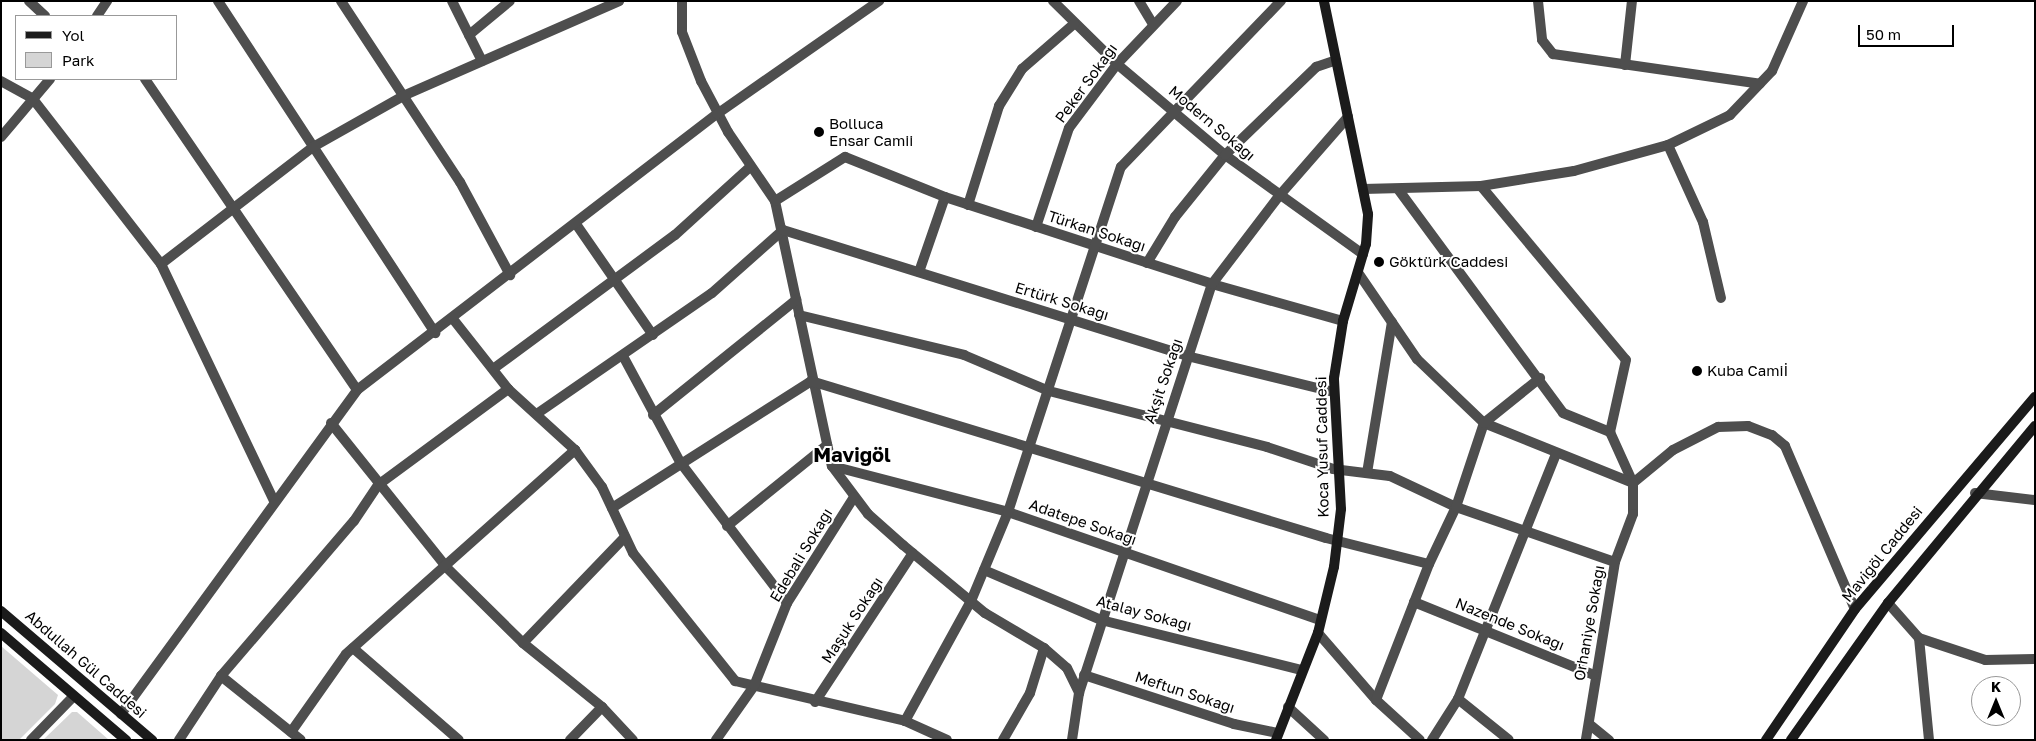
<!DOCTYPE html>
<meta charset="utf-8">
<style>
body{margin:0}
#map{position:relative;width:2036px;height:741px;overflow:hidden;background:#fff;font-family:"Golos Text",sans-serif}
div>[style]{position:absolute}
.green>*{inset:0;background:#d5d5d5}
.street>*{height:10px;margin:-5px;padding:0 5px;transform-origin:5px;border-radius:5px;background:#4e4e4e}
.secondary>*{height:10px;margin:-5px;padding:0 5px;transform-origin:5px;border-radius:5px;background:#1b1b1b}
.dots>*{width:14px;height:14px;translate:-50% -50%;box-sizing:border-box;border:2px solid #fff;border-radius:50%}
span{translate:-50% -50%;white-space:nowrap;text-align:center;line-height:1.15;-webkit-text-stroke:4px #fff;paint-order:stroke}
.street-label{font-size:15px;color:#000}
.poi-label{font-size:15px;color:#000}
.left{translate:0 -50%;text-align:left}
.district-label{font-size:20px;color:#000;font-weight:700}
.frame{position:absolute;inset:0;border:2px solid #000;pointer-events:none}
.legend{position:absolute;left:15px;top:15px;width:162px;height:65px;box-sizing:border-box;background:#fff;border:1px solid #999;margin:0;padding:6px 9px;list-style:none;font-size:15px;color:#000}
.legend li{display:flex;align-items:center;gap:10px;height:25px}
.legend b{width:25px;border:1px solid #999}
.north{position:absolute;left:1971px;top:676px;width:50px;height:50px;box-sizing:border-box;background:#fff;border:1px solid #999;border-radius:50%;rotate:0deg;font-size:14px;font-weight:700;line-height:20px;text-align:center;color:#000}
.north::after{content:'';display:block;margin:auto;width:18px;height:22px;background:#000;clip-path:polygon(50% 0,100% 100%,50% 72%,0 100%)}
.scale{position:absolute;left:1858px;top:25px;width:96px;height:22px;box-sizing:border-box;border:2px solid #000;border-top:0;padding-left:6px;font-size:15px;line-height:18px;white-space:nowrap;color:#000;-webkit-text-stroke:4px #fff;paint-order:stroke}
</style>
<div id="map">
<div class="green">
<i style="clip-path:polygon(1px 646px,58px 695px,55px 704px,19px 740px,1px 740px)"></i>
<i style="clip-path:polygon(72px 712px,77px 712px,109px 740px,43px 740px)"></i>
</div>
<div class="street">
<i style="left:29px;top:1px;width:22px;rotate:43deg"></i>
<i style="left:218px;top:1px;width:397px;rotate:56.8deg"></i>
<i style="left:341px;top:1px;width:217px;rotate:56.7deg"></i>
<i style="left:460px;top:182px;width:106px;rotate:61.7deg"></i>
<i style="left:452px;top:1px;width:67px;rotate:63.4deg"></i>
<i style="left:682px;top:1px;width:31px;rotate:90deg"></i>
<i style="left:682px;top:32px;width:53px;rotate:68.8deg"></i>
<i style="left:701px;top:81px;width:58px;rotate:62.1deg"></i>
<i style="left:728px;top:132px;width:83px;rotate:55.7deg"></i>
<i style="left:775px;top:201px;width:271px;rotate:77.9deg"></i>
<i style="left:832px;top:466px;width:60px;rotate:53.1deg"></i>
<i style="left:868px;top:514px;width:47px;rotate:41.5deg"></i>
<i style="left:903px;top:545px;width:107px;rotate:39.7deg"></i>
<i style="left:985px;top:613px;width:69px;rotate:30.7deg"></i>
<i style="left:1044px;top:648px;width:30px;rotate:41deg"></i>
<i style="left:1067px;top:668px;width:28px;rotate:64deg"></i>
<i style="left:1079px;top:693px;width:48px;rotate:98.5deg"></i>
<i style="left:1053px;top:1px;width:90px;rotate:44.5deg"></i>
<i style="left:1117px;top:64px;width:141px;rotate:40.1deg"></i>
<i style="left:1225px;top:155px;width:170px;rotate:35.7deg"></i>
<i style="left:1139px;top:1px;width:26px;rotate:59deg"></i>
<i style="left:1538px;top:1px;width:39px;rotate:84deg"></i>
<i style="left:1542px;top:40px;width:18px;rotate:52deg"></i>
<i style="left:1553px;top:54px;width:209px;rotate:8.2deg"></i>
<i style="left:97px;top:16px;width:18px;rotate:-56deg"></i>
<i style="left:469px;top:35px;width:53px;rotate:-39.7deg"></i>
<i style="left:1625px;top:65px;width:64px;rotate:-83.8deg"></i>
<i style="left:145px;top:79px;width:376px;rotate:55.7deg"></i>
<i style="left:1px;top:81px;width:37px;rotate:29deg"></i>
<i style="left:33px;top:99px;width:209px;rotate:52.2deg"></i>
<i style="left:161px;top:264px;width:263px;rotate:64.5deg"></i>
<i style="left:1px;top:137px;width:76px;rotate:-49.8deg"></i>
<i style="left:1668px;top:145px;width:85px;rotate:65.6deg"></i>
<i style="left:1703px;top:222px;width:78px;rotate:76.7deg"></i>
<i style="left:1481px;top:186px;width:226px;rotate:50.2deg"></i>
<i style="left:1626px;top:360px;width:74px;rotate:102.5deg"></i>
<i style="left:1610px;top:432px;width:56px;rotate:65.7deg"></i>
<i style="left:1633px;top:483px;width:52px;rotate:-39.5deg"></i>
<i style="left:1673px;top:450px;width:51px;rotate:-27.1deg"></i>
<i style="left:1718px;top:427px;width:30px;rotate:-2deg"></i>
<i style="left:1748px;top:426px;width:26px;rotate:21deg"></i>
<i style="left:1772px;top:435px;width:17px;rotate:40deg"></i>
<i style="left:1785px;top:446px;width:177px;rotate:66.8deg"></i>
<i style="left:1363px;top:189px;width:118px;rotate:-1.5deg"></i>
<i style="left:1481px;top:186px;width:94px;rotate:-9.2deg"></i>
<i style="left:1574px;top:171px;width:98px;rotate:-15.5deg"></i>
<i style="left:1668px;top:145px;width:69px;rotate:-25.8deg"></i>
<i style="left:1730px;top:115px;width:61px;rotate:-46.3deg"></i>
<i style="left:1772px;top:71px;width:77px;rotate:-66.1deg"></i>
<i style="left:1398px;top:189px;width:278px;rotate:53.6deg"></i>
<i style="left:1563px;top:413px;width:51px;rotate:22deg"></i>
<i style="left:775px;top:201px;width:83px;rotate:-32.2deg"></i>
<i style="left:845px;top:157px;width:108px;rotate:21.8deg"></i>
<i style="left:945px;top:197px;width:281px;rotate:18deg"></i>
<i style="left:1212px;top:284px;width:136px;rotate:15.8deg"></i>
<i style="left:968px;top:205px;width:104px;rotate:-72.6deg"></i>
<i style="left:999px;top:106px;width:44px;rotate:-58.1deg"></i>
<i style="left:1022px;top:69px;width:69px;rotate:-40.9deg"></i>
<i style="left:576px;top:224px;width:135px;rotate:55.3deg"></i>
<i style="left:1036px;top:227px;width:104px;rotate:-71.6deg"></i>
<i style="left:1069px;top:128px;width:80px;rotate:-53.1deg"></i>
<i style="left:1117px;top:64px;width:87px;rotate:-46.4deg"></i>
<i style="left:1147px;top:263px;width:54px;rotate:-58.7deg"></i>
<i style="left:1175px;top:217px;width:80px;rotate:-51.1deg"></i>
<i style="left:1225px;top:155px;width:127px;rotate:-44deg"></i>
<i style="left:1316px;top:67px;width:21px;rotate:-19deg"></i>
<i style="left:161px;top:264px;width:192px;rotate:-37.6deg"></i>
<i style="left:313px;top:147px;width:103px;rotate:-29.5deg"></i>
<i style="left:403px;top:96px;width:236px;rotate:-23.7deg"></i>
<i style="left:919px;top:272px;width:79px;rotate:-70.9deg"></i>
<i style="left:1359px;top:274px;width:103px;rotate:55.7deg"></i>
<i style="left:1417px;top:359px;width:93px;rotate:43.7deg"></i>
<i style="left:1484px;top:423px;width:161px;rotate:21.9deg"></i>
<i style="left:1633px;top:483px;width:31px;rotate:90deg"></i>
<i style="left:1633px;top:514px;width:51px;rotate:110.6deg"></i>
<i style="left:1615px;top:562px;width:180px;rotate:99.3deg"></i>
<i style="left:799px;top:315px;width:170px;rotate:13.6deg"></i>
<i style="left:964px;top:355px;width:92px;rotate:23deg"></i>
<i style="left:1049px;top:391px;width:225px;rotate:14.4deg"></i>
<i style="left:1267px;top:447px;width:70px;rotate:18.4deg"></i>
<i style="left:1333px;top:469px;width:57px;rotate:7deg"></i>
<i style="left:1390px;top:476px;width:73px;rotate:25.2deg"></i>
<i style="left:1456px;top:507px;width:168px;rotate:19.1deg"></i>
<i style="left:453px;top:319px;width:89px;rotate:51.8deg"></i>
<i style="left:508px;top:389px;width:91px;rotate:42.3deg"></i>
<i style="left:575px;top:450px;width:46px;rotate:53.9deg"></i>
<i style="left:602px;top:487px;width:73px;rotate:64.8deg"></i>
<i style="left:633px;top:553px;width:164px;rotate:51.4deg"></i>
<i style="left:735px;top:681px;width:175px;rotate:13.2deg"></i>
<i style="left:905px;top:721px;width:46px;rotate:24.3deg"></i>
<i style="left:623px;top:356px;width:120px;rotate:61.7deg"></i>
<i style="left:680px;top:462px;width:177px;rotate:52.8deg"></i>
<i style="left:493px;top:369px;width:226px;rotate:-36.4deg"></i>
<i style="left:675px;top:235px;width:101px;rotate:-42.2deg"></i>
<i style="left:538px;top:413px;width:211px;rotate:-34.6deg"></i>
<i style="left:712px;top:293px;width:95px;rotate:-41.6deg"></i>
<i style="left:783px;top:230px;width:423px;rotate:17.3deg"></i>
<i style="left:1187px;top:356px;width:151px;rotate:13.8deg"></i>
<i style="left:653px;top:415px;width:184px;rotate:-38.8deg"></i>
<i style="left:331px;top:423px;width:186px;rotate:51.3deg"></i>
<i style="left:447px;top:568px;width:107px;rotate:44.6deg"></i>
<i style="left:523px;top:643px;width:102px;rotate:39deg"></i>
<i style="left:602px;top:707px;width:45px;rotate:46.8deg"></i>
<i style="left:832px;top:466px;width:182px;rotate:14.6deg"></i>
<i style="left:1008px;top:512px;width:330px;rotate:19.1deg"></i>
<i style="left:1367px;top:473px;width:153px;rotate:-80.6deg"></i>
<i style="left:1975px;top:493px;width:60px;rotate:6.7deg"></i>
<i style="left:612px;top:508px;width:236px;rotate:-32.5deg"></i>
<i style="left:811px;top:381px;width:538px;rotate:16.95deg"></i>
<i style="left:1326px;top:538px;width:106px;rotate:14.2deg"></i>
<i style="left:727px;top:526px;width:129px;rotate:-39deg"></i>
<i style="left:984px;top:570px;width:127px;rotate:23.1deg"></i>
<i style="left:1101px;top:620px;width:206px;rotate:14deg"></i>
<i style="left:1414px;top:602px;width:194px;rotate:22.1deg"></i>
<i style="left:1888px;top:603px;width:47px;rotate:48.5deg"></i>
<i style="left:1919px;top:638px;width:102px;rotate:84.4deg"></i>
<i style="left:1318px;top:633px;width:89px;rotate:49.1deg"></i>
<i style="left:1376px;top:700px;width:59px;rotate:42.3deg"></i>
<i style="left:1919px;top:638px;width:70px;rotate:18.4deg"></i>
<i style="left:1985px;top:660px;width:50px;rotate:-1.1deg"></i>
<i style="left:523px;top:643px;width:147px;rotate:-46.1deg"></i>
<i style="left:353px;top:648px;width:140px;rotate:41deg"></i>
<i style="left:1084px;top:675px;width:158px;rotate:18.1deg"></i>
<i style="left:1234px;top:724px;width:45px;rotate:11.6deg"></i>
<i style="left:221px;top:676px;width:102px;rotate:38.7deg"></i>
<i style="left:1079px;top:693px;width:430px;rotate:-72deg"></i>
<i style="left:1212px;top:284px;width:111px;rotate:-52.7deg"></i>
<i style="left:1279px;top:196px;width:105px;rotate:-48.9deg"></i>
<i style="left:1458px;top:699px;width:65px;rotate:38.8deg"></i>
<i style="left:1376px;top:700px;width:146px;rotate:-68.7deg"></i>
<i style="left:1429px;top:564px;width:63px;rotate:-64.7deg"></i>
<i style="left:1456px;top:507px;width:89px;rotate:-71.6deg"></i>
<i style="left:1484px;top:423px;width:72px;rotate:-38.8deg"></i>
<i style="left:815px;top:702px;width:178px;rotate:-56.7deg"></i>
<i style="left:1288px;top:707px;width:49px;rotate:42.5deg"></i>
<i style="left:121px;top:714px;width:401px;rotate:-53.9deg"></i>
<i style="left:357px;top:390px;width:454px;rotate:-37.5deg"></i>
<i style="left:717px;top:114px;width:198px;rotate:-34.9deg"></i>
<i style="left:905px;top:721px;width:137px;rotate:-61.2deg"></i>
<i style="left:971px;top:601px;width:96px;rotate:-67.4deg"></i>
<i style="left:1008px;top:512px;width:363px;rotate:-71.9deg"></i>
<i style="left:1121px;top:167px;width:231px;rotate:-46.1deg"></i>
<i style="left:1589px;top:724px;width:26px;rotate:39deg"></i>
<i style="left:291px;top:732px;width:95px;rotate:-54.8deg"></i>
<i style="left:346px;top:654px;width:307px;rotate:-41.7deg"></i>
<i style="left:31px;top:740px;width:60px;rotate:-45.7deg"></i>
<i style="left:179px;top:740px;width:77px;rotate:-56.7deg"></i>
<i style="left:221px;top:676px;width:204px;rotate:-49.4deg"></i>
<i style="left:354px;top:521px;width:43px;rotate:-56.3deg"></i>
<i style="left:378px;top:485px;width:162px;rotate:-36.4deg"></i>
<i style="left:570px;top:740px;width:46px;rotate:-45.9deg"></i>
<i style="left:716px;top:740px;width:66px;rotate:-54.9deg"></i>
<i style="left:754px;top:686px;width:89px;rotate:-68.3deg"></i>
<i style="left:787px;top:603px;width:125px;rotate:-57.7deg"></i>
<i style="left:1003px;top:740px;width:54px;rotate:-60.1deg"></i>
<i style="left:1030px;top:693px;width:47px;rotate:-72.7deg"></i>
<i style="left:1432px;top:740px;width:49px;rotate:-57.6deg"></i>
<i style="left:1458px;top:699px;width:264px;rotate:-68.2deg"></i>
</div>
<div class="secondary">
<i style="left:1px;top:611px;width:199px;rotate:40.5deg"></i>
<i style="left:1px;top:633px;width:165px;rotate:40.6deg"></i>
<i style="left:1276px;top:740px;width:115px;rotate:-68.6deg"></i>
<i style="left:1318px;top:633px;width:68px;rotate:-76.4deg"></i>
<i style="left:1334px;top:567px;width:58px;rotate:-83.1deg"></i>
<i style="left:1341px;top:509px;width:131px;rotate:-93.1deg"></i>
<i style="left:1334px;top:378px;width:58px;rotate:-81deg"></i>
<i style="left:1343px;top:321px;width:80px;rotate:-73.4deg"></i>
<i style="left:1366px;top:244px;width:30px;rotate:-86deg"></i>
<i style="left:1368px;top:214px;width:217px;rotate:-101.7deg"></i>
<i style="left:1766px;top:740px;width:158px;rotate:-55.8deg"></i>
<i style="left:1855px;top:609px;width:278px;rotate:-49.7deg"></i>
<i style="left:1791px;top:740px;width:168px;rotate:-54.7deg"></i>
<i style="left:1888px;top:603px;width:230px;rotate:-50.3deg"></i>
</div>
<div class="dots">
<i style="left:819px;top:132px;background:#000"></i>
<i style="left:1379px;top:262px;background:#000"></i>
<i style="left:1697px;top:371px;background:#000"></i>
</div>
<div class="street-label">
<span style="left:1086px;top:83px;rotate:-54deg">Peker Sokağı</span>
<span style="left:1212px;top:123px;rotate:40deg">Modern Sokağı</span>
<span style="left:1097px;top:231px;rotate:18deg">Türkan Sokağı</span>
<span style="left:1062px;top:301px;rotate:17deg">Ertürk Sokağı</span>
<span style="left:1163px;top:381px;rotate:-71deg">Akşit Sokağı</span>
<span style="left:1322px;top:447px;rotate:-91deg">Koca Yusuf Caddesi</span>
<span style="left:1083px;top:522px;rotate:19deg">Adatepe Sokağı</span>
<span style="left:1882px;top:554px;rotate:-51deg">Mavigöl Caddesi</span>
<span style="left:801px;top:555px;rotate:-59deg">Edebali Sokağı</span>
<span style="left:1144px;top:613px;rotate:15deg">Atalay Sokağı</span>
<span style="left:852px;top:620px;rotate:-57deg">Maşuk Sokağı</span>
<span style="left:1589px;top:623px;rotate:-80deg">Orhaniye Sokağı</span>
<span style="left:1510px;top:624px;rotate:22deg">Nazende Sokağı</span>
<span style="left:86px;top:664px;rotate:41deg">Abdullah Gül Caddesi</span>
<span style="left:1185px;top:692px;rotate:18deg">Meftun Sokağı</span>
</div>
<div class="poi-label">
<span class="left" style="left:829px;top:132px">Bolluca<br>Ensar Camii</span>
<span class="left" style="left:1389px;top:262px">Göktürk Caddesi</span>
<span class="left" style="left:1707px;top:371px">Kuba Camiİ</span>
</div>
<div class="district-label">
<span style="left:852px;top:454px">Mavigöl</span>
</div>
<div class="frame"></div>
<ul class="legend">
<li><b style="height:6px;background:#1b1b1b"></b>Yol</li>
<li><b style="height:14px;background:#d5d5d5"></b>Park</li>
</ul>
<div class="north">K</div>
<div class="scale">50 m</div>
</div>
